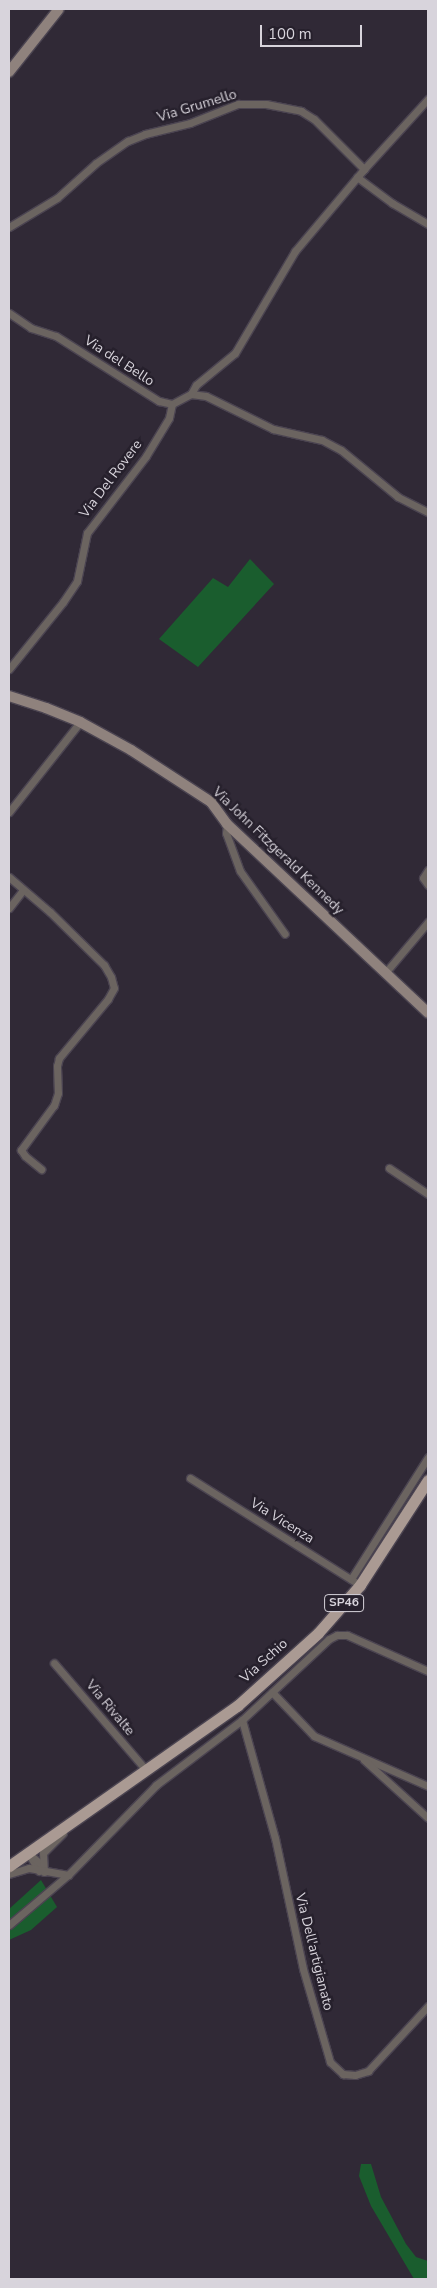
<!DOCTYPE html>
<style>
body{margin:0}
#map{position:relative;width:437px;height:2288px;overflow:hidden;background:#302936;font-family:"Nunito Sans",sans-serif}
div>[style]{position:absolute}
.green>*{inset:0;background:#1a5d2e}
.roads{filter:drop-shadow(1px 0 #4b4451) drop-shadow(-1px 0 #4b4451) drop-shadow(0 1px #4b4451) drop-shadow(0 -1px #4b4451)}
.minor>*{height:7px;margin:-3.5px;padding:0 3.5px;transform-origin:3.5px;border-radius:3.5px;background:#6b6460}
.secondary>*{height:10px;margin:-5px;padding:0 5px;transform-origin:5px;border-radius:5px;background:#8f827d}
.primary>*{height:11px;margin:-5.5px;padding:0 5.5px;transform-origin:5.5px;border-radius:5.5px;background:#aa9a93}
span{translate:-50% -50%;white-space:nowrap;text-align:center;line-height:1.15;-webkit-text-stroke:5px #26202c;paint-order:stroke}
.shield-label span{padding:1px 4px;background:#26202c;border:1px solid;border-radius:4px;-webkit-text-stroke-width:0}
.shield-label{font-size:12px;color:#d8d4dc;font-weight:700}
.street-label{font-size:14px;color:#d8d4dc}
.frame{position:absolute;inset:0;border:10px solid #d8d4dc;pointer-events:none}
.scale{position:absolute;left:260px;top:25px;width:102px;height:22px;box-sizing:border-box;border:2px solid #d8d4dc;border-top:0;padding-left:6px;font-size:15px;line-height:18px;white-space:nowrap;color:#d8d4dc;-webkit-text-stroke:4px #26202c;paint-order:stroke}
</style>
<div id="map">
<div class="green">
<i style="clip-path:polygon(250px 559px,274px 584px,198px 667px,159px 639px,213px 578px,228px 587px)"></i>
<i style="clip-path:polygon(41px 1880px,57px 1907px,31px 1930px,9px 1940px,9px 1909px)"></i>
<i style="clip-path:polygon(361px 2164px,371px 2164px,381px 2197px,406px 2244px,416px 2257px,428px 2261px,428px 2279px,414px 2279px,371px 2206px,359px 2176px)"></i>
</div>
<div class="roads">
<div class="minor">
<i style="left:357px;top:177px;width:44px;rotate:36.6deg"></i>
<i style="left:392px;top:203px;width:42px;rotate:30.3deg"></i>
<i style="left:9px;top:227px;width:56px;rotate:-31.1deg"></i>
<i style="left:57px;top:198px;width:52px;rotate:-41.9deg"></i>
<i style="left:96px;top:163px;width:39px;rotate:-35deg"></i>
<i style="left:128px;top:141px;width:18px;rotate:-22deg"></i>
<i style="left:145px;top:134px;width:46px;rotate:-13.7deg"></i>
<i style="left:190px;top:123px;width:52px;rotate:-21.6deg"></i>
<i style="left:238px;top:104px;width:28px"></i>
<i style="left:266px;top:104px;width:36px;rotate:11deg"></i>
<i style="left:301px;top:111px;width:15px;rotate:32deg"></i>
<i style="left:314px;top:119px;width:71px;rotate:45deg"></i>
<i style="left:9px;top:313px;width:27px;rotate:34deg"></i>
<i style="left:31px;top:328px;width:26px;rotate:18deg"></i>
<i style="left:56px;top:336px;width:122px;rotate:32.3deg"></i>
<i style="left:159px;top:401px;width:13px;rotate:13deg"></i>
<i style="left:172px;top:404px;width:21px;rotate:-28deg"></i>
<i style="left:191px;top:394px;width:15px;rotate:8deg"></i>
<i style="left:206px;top:396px;width:75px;rotate:26.2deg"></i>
<i style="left:273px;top:429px;width:50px;rotate:12.7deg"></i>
<i style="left:322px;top:440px;width:21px;rotate:28deg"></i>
<i style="left:341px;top:450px;width:74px;rotate:39.5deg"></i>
<i style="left:398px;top:497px;width:34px;rotate:27deg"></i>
<i style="left:191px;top:394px;width:10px;rotate:-61deg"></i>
<i style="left:196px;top:385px;width:50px;rotate:-39.4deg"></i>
<i style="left:235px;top:353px;width:118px;rotate:-59.5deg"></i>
<i style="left:295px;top:251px;width:107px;rotate:-49.9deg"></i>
<i style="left:364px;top:169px;width:95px;rotate:-47.6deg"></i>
<i style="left:9px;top:669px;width:86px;rotate:-51.1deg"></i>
<i style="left:63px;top:602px;width:25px;rotate:-56deg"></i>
<i style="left:77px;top:581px;width:49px;rotate:-78.2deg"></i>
<i style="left:87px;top:533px;width:97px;rotate:-52.5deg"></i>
<i style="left:146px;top:456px;width:44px;rotate:-58.8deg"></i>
<i style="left:169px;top:418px;width:14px;rotate:-78deg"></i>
<i style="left:9px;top:812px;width:115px;rotate:-51.7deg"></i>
<i style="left:227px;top:824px;width:9px;rotate:96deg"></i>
<i style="left:226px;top:833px;width:40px;rotate:69.8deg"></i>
<i style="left:240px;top:871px;width:77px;rotate:54.5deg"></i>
<i style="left:428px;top:870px;width:9px;rotate:122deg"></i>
<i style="left:423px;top:878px;width:9px;rotate:54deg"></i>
<i style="left:9px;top:877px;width:54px;rotate:40.5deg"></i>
<i style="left:50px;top:912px;width:76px;rotate:44.5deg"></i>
<i style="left:104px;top:965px;width:14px;rotate:60deg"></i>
<i style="left:111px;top:977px;width:11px;rotate:75deg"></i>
<i style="left:114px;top:988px;width:13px;rotate:119deg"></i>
<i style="left:108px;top:999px;width:77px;rotate:129.7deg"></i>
<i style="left:59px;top:1058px;width:8px;rotate:104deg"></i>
<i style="left:57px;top:1066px;width:27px;rotate:88deg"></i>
<i style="left:58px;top:1093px;width:13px;rotate:108deg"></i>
<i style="left:54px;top:1105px;width:56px;rotate:126.3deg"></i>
<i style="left:21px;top:1150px;width:7px;rotate:56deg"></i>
<i style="left:25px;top:1156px;width:21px;rotate:39deg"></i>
<i style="left:9px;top:908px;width:23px;rotate:-52deg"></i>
<i style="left:385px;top:973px;width:67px;rotate:-49.9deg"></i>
<i style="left:389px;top:1168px;width:47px;rotate:33.7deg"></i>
<i style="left:190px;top:1478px;width:201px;rotate:32.2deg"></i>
<i style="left:351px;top:1579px;width:144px;rotate:-57.7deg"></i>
<i style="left:54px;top:1663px;width:141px;rotate:49.3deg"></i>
<i style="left:272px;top:1692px;width:61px;rotate:46.3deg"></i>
<i style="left:314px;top:1736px;width:124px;rotate:23.7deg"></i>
<i style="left:242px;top:1720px;width:123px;rotate:74.4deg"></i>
<i style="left:275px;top:1838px;width:134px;rotate:77.9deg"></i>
<i style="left:303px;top:1969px;width:97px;rotate:73.8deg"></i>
<i style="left:330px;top:2062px;width:18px;rotate:43deg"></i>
<i style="left:343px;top:2074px;width:12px;rotate:5deg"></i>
<i style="left:355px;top:2075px;width:14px;rotate:-17deg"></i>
<i style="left:368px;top:2071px;width:88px;rotate:-47.3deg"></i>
<i style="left:364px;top:1760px;width:86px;rotate:42.2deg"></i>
<i style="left:39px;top:1871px;width:21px;rotate:-121deg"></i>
<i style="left:28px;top:1853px;width:18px;rotate:41deg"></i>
<i style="left:44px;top:1872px;width:19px;rotate:-93deg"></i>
<i style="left:43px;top:1853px;width:28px;rotate:-45deg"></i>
<i style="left:9px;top:1874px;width:21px;rotate:-17deg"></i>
<i style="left:29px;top:1868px;width:40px;rotate:10deg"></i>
<i style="left:68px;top:1875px;width:126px;rotate:-45.6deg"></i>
<i style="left:156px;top:1785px;width:108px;rotate:-37.1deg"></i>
<i style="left:242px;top:1720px;width:119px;rotate:-43deg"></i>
<i style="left:329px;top:1639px;width:9px;rotate:-27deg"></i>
<i style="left:337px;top:1635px;width:10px"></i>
<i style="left:347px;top:1635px;width:89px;rotate:24deg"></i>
<i style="left:9px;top:1925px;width:77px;rotate:-40.3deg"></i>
</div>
<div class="secondary">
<i style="left:9px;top:72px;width:80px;rotate:-51.6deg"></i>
<i style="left:9px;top:696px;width:39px;rotate:18deg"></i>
<i style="left:46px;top:708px;width:37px;rotate:22deg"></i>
<i style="left:80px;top:722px;width:58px;rotate:28.8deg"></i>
<i style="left:131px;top:750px;width:95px;rotate:33deg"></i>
<i style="left:211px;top:802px;width:27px;rotate:54deg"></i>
<i style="left:227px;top:824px;width:276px;rotate:43.2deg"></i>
</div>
<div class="primary">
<i style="left:9px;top:1866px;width:279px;rotate:-35.1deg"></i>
<i style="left:237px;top:1706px;width:109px;rotate:-42deg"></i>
<i style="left:318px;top:1633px;width:64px;rotate:-48.8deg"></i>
<i style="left:360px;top:1585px;width:125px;rotate:-57.1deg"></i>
</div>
</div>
<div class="shield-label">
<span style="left:344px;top:1603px">SP46</span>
</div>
<div class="street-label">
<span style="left:197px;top:106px;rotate:-17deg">Via Grumello</span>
<span style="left:119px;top:361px;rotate:33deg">Via del Bello</span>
<span style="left:111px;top:479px;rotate:-53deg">Via Del Rovere</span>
<span style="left:278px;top:851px;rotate:44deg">Via John Fitzgerald Kennedy</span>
<span style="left:282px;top:1521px;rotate:32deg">Via Vicenza</span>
<span style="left:264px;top:1661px;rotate:-42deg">Via Schio</span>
<span style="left:110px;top:1708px;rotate:50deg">Via Rivalte</span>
<span style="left:314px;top:1952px;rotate:76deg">Via Dell'artigianato</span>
</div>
<div class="frame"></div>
<div class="scale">100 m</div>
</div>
